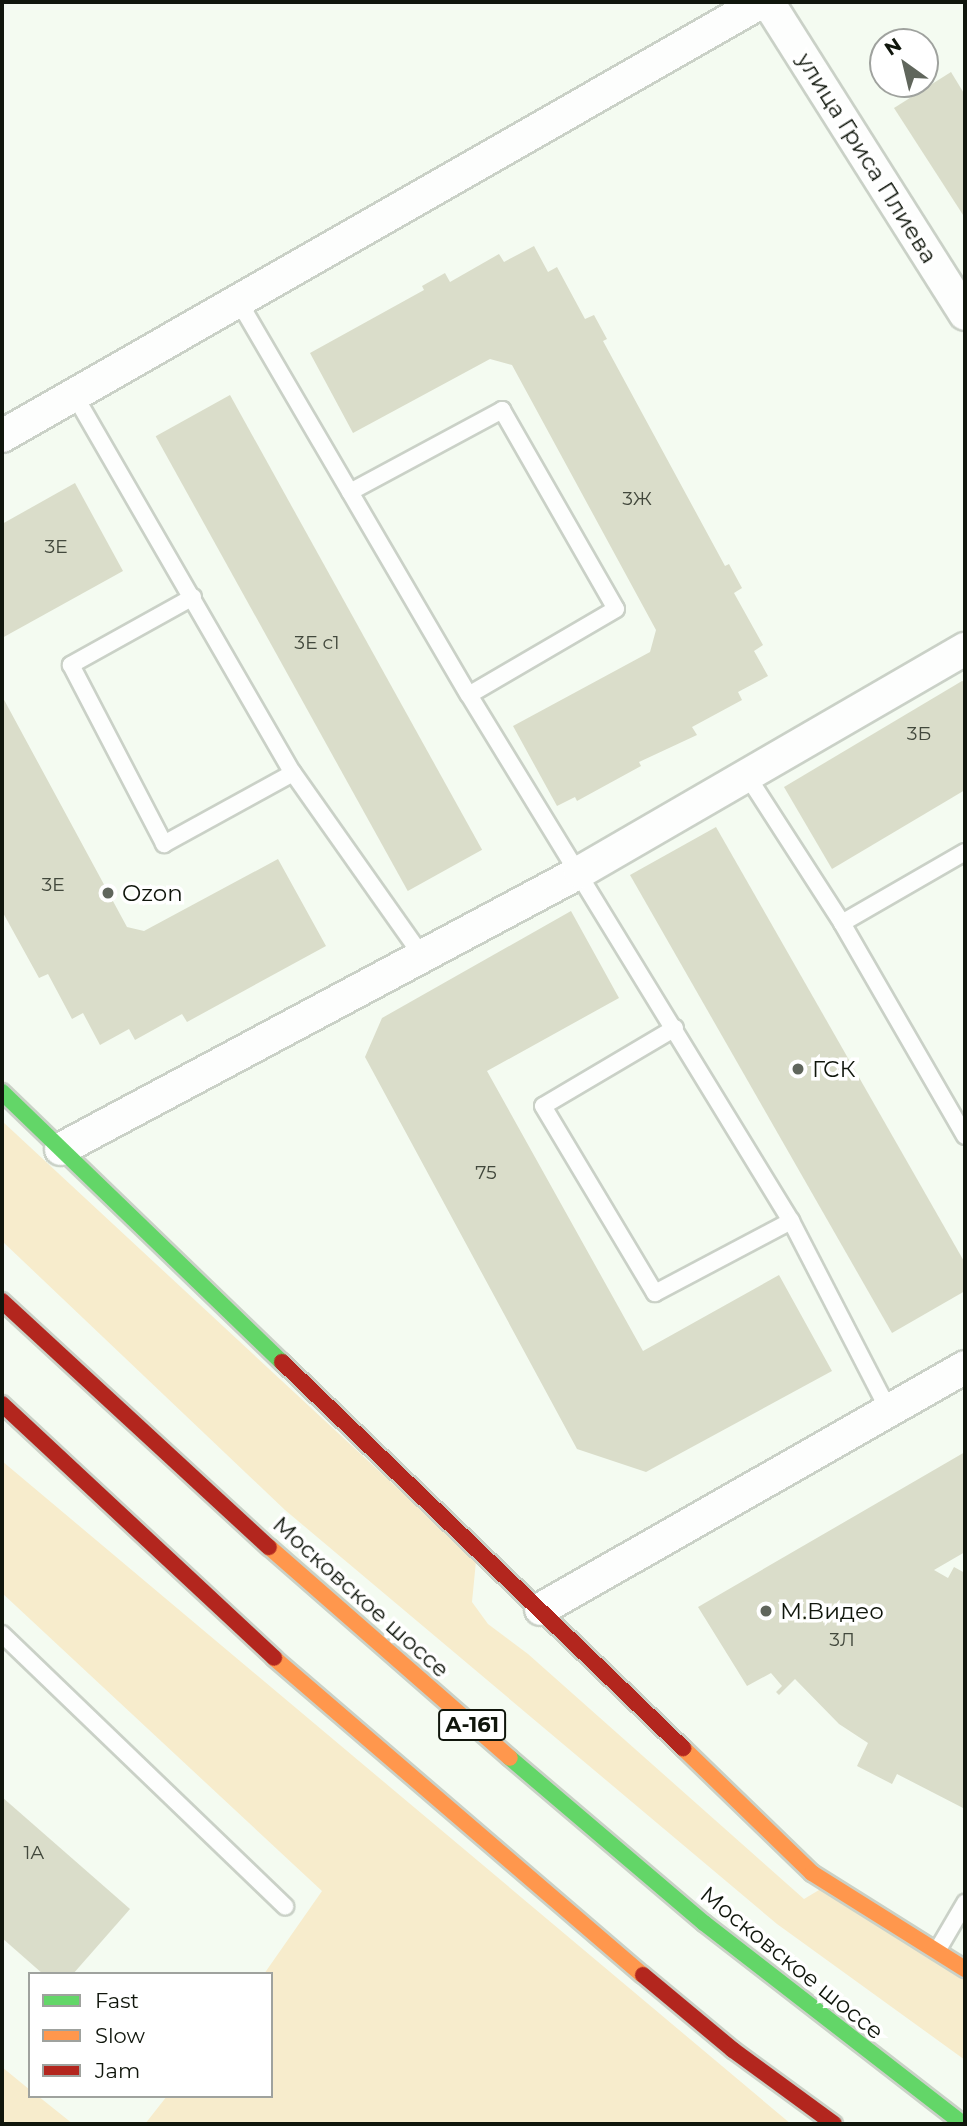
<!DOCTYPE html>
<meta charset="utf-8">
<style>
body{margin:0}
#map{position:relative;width:967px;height:2126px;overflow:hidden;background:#f4fbf1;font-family:Montserrat,sans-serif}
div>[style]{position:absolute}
.green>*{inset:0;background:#f7eccc}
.building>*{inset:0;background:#daddca;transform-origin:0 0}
.roads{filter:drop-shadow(2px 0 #cad1c7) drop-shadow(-2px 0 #cad1c7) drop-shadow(0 2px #cad1c7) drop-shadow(0 -2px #cad1c7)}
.lane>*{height:16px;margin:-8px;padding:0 8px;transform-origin:8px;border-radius:8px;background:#fdfefd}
.street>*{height:32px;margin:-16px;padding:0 16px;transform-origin:16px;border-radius:16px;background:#fdfefd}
.fast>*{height:16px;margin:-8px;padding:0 8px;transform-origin:8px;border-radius:8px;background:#63d668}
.slow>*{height:16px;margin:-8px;padding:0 8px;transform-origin:8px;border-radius:8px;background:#ff974d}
.jam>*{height:16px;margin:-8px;padding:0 8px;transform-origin:8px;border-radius:8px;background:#b3261e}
.dots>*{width:19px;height:19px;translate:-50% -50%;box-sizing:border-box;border:4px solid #fff;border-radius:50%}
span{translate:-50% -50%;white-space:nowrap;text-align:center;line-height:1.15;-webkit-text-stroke:7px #fff;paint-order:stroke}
.number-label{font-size:19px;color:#42483c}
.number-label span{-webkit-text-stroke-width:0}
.shield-label span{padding:2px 5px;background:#fff;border:2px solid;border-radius:5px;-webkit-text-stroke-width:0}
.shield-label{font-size:21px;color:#10160c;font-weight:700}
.street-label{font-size:23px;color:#10160c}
.poi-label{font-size:23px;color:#10160c}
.left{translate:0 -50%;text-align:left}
.frame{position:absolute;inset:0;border:4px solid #10160c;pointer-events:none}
.legend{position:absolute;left:28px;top:1972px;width:245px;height:126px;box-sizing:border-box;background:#fff;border:2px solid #9fa29e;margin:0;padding:9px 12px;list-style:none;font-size:21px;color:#10160c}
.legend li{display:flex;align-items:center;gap:14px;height:35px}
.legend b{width:35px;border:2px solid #9fa29e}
.north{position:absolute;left:869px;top:28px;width:70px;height:70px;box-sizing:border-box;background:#fff;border:2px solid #9fa29e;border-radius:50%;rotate:326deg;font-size:19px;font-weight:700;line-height:28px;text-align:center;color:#10160c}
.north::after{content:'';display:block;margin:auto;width:24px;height:32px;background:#60665c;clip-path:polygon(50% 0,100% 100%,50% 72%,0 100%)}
</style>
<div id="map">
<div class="green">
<i style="clip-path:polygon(2px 1121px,476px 1561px,472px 1602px,488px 1624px,528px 1654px,804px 1899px,824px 1887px,965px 1978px,965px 2060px,777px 1924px,285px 1510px,2px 1241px)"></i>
<i style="clip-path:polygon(2px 1461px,791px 2124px,145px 2124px,167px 2096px,271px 2096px,271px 1974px,264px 1974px,322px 1891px,2px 1593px)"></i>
<i style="clip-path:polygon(2px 2067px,30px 2090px,30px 2096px,38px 2096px,73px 2124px,2px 2124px)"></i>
</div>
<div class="building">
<i style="clip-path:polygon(951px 72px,965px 95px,965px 218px,894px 108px)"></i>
<i style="clip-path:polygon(534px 246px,548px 272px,557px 267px,585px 319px,594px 315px,607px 339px,603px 341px,725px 566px,729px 564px,742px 588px,734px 593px,763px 645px,754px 651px,768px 676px,738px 692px,742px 700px,692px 727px,697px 735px,639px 762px,641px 766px,577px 801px,575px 797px,557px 806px,513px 726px,650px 652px,656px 630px,512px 365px,490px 359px,353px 433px,310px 353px,424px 290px,422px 286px,445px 273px,450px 282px,499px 254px,504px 262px)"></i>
<i style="left:230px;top:395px;width:520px;height:85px;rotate:61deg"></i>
<i style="clip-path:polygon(75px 483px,123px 571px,2px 638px,2px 524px)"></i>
<i style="clip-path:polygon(962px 681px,965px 682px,965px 790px,832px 869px,784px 787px)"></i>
<i style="clip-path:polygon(2px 696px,127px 927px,144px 931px,278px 859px,326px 946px,187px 1022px,182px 1014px,135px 1040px,129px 1029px,100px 1045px,83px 1013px,72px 1019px,48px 974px,39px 978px,2px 911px)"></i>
<i style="clip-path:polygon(716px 827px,965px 1263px,965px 1291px,892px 1333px,630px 875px)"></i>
<i style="clip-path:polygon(571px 911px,619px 998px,487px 1071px,643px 1351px,779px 1275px,832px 1371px,646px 1472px,577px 1449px,365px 1057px,382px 1018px)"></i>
<i style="clip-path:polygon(965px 1452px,965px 1552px,934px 1570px,948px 1578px,954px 1567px,965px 1573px,965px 1809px,897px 1774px,892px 1784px,857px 1766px,868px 1743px,839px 1724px,795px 1679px,779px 1695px,776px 1692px,782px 1686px,771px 1673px,747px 1686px,698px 1607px)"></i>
<i style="clip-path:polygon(2px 1797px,130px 1909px,73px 1974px,43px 1974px,2px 1938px)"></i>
</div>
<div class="roads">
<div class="lane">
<i style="left:239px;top:302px;width:455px;rotate:59.7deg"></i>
<i style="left:469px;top:695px;width:617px;rotate:58.53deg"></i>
<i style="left:791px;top:1221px;width:214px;rotate:62.7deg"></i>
<i style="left:75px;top:396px;width:435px;rotate:60deg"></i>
<i style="left:293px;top:773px;width:225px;rotate:54.8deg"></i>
<i style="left:350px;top:492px;width:173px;rotate:-28.3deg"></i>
<i style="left:502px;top:410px;width:229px;rotate:60.2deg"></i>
<i style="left:616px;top:609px;width:170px;rotate:149.7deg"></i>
<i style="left:193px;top:597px;width:140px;rotate:150.9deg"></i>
<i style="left:71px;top:665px;width:202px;rotate:62.5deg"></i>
<i style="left:164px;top:844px;width:147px;rotate:-28.8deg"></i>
<i style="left:748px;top:777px;width:174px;rotate:57.2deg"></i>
<i style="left:842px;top:923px;width:246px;rotate:60deg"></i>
<i style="left:842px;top:923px;width:142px;rotate:-30deg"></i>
<i style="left:675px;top:1028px;width:153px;rotate:149.4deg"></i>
<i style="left:543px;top:1106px;width:218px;rotate:59.1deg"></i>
<i style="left:655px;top:1293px;width:154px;rotate:-27.9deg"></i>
<i style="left:2px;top:1634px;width:393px;rotate:43.9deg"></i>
<i style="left:937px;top:1951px;width:56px;rotate:-59.7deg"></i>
</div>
<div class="street">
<i style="left:768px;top:2px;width:369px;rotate:57.7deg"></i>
<i style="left:2px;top:436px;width:874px;rotate:-29.76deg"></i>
<i style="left:61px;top:1149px;width:588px;rotate:-28.09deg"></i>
<i style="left:580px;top:872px;width:445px;rotate:-30.1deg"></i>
<i style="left:541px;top:1609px;width:488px;rotate:-29.7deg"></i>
</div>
<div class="fast">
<i style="left:2px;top:1092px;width:389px;rotate:44deg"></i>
<i style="left:510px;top:1758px;width:255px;rotate:40.4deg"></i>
<i style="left:704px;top:1923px;width:328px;rotate:37.8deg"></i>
</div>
<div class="slow">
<i style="left:269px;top:1547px;width:320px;rotate:41.2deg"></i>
<i style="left:274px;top:1658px;width:486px;rotate:40.7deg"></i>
<i style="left:683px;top:1748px;width:180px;rotate:44.1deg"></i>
<i style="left:812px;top:1873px;width:181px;rotate:32.1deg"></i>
</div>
<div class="jam">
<i style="left:2px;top:1301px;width:363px;rotate:42.7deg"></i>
<i style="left:282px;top:1362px;width:557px;rotate:43.91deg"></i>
<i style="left:2px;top:1404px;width:372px;rotate:43deg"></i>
<i style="left:643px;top:1975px;width:117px;rotate:39.8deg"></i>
<i style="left:733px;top:2050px;width:125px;rotate:36.2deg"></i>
</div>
</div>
<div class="dots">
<i style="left:108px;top:893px;background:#60665c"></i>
<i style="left:798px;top:1069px;background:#60665c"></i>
<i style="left:766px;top:1611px;background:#60665c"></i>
</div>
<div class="number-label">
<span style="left:637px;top:499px">3Ж</span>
<span style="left:56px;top:547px">3Е</span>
<span style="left:317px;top:643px">3Е с1</span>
<span style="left:919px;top:734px">3Б</span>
<span style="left:53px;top:885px">3Е</span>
<span style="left:486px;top:1173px">75</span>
<span style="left:842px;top:1640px">3Л</span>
<span style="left:34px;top:1853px">1А</span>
</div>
<div class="shield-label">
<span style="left:472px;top:1725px">А-161</span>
</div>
<div class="street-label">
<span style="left:867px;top:158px;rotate:58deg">улица Гриса Плиева</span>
<span style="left:361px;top:1597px;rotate:42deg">Московское шоссе</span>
<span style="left:792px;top:1963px;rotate:39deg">Московское шоссе</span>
</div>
<div class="poi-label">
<span class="left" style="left:122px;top:893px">Ozon</span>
<span class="left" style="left:812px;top:1069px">ГСК</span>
<span class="left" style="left:780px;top:1611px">М.Видео</span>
</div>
<div class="frame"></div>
<ul class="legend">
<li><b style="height:9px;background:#63d668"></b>Fast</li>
<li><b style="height:9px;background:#ff974d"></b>Slow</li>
<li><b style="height:9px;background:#b3261e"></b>Jam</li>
</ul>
<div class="north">N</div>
</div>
